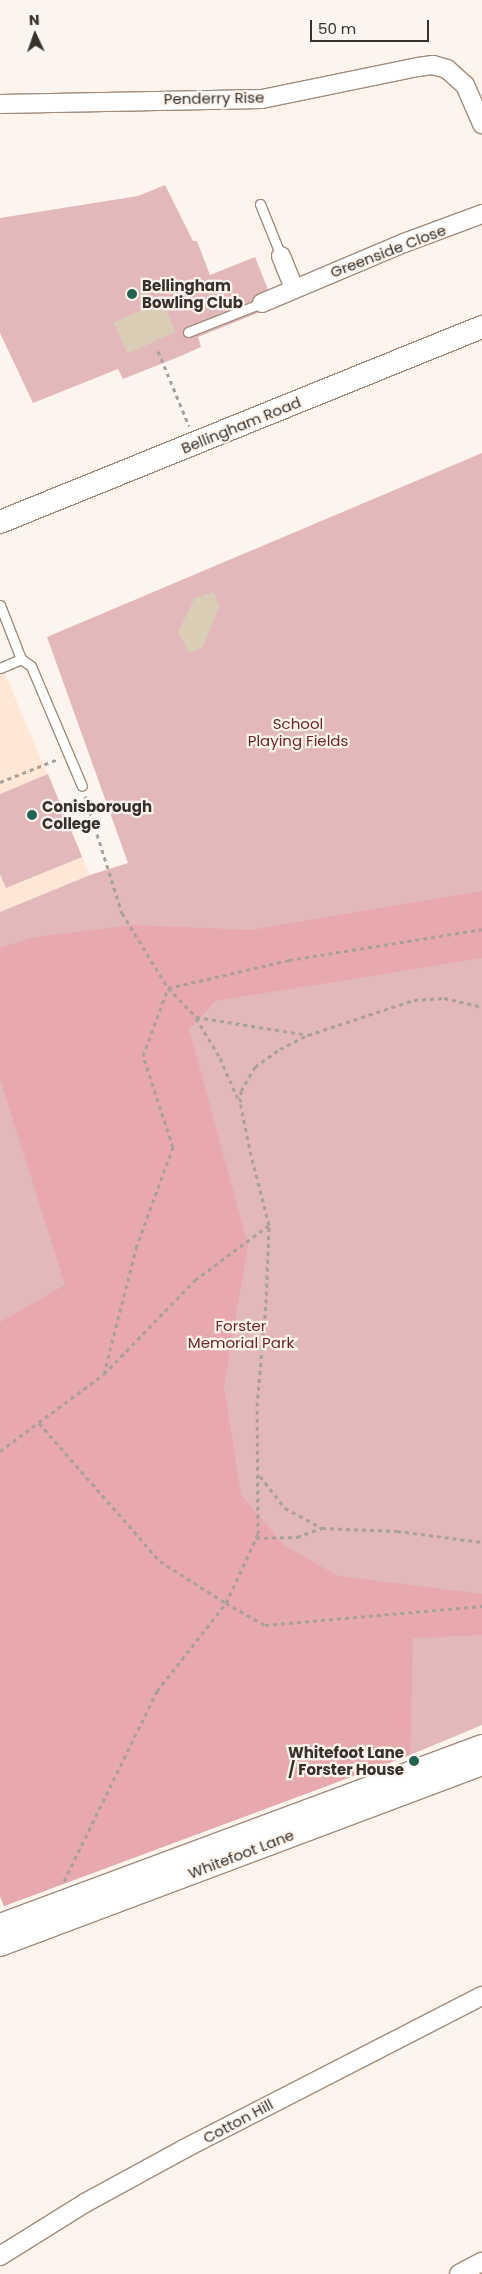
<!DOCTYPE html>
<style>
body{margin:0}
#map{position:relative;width:482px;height:2274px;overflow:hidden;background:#fdf4ed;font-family:Poppins,sans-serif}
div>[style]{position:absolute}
.built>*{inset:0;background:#ffe7d5}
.green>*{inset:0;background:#e3b8ba}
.forest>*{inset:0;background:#e7a9ad}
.building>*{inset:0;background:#d9cdb5;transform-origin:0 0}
.path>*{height:3px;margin-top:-1.5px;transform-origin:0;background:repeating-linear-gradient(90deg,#a9a099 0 4px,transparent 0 8px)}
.roads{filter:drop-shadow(1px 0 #a18c7c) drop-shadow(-1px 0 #a18c7c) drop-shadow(0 1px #a18c7c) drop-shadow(0 -1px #a18c7c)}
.service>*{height:9px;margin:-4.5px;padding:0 4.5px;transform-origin:4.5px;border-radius:4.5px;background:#fff}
.minor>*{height:18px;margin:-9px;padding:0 9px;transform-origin:9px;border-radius:9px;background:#fff}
.tertiary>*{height:22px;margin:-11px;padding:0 11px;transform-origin:11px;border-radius:11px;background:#fff}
.dots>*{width:14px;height:14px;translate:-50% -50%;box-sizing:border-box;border:2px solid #fdf4ed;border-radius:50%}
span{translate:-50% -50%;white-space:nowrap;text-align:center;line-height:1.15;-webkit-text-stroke:4.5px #fdf4ed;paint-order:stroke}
.street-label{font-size:15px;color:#39302a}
.poi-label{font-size:15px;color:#39302a;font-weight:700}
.left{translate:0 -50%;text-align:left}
.right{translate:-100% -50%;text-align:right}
.park-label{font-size:15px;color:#6c232e}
.north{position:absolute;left:10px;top:10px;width:50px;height:50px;-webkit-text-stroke:4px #fdf4ed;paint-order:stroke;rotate:357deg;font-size:14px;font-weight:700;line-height:20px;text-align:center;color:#39302a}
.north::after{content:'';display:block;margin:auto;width:18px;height:22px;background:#39302a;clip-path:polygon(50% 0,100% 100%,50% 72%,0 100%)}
.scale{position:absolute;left:310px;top:20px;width:119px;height:22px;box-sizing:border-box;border:2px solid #39302a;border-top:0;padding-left:6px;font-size:15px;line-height:18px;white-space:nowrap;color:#39302a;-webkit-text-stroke:4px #fdf4ed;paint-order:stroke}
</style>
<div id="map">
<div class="built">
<i style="clip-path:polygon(0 662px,90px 875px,0 912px)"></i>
</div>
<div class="green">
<i style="clip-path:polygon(165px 185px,193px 241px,197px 241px,210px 275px,255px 257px,269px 292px,265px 310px,198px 337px,201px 347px,181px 356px,123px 379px,118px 369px,33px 403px,0 333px,0 218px,138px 196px)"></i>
<i style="clip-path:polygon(482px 453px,482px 1725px,410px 1755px,4px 1906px,0 1896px,0 912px,90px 875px,128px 863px,47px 637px)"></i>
<i style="clip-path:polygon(48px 774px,82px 857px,6px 888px,0 874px,0 794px)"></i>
</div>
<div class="forest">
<i style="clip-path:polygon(482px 891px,482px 958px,216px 1001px,189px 1029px,248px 1245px,224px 1386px,241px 1495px,284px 1545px,338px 1576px,482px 1594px,482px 1635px,413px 1638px,410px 1755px,4px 1906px,0 1896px,0 1322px,65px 1285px,0 1079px,0 948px,35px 937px,135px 925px,251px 930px)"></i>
</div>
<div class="building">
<i style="left:162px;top:301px;width:34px;height:53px;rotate:66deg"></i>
<i style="clip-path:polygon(214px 592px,219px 607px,203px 647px,189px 653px,178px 632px,195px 598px)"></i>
</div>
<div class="path">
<i style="left:158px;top:351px;width:81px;rotate:67.5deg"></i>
<i style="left:0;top:782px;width:62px;rotate:-21.6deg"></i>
<i style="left:85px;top:796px;width:123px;rotate:72.5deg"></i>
<i style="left:122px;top:913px;width:88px;rotate:58.5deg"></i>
<i style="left:168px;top:988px;width:40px;rotate:46deg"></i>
<i style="left:196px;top:1017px;width:113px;rotate:9.1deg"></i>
<i style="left:308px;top:1035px;width:112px;rotate:-18.3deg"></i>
<i style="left:414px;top:1000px;width:30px;rotate:-4deg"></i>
<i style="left:444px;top:998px;width:39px;rotate:13deg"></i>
<i style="left:196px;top:1018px;width:47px;rotate:59deg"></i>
<i style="left:220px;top:1058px;width:47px;rotate:66.2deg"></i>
<i style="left:104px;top:1374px;width:130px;rotate:-75.7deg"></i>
<i style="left:136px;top:1248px;width:108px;rotate:-69.9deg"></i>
<i style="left:173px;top:1147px;width:96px;rotate:-108.2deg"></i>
<i style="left:143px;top:1056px;width:72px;rotate:-69.8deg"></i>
<i style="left:168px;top:988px;width:124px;rotate:-13deg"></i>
<i style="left:289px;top:960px;width:195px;rotate:-9.1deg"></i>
<i style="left:39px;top:1423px;width:184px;rotate:48.8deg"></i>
<i style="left:160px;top:1561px;width:78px;rotate:32.5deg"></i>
<i style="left:226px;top:1603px;width:45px;rotate:29.4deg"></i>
<i style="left:265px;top:1625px;width:218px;rotate:-5deg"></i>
<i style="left:0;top:1451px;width:129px;rotate:-36.5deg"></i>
<i style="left:104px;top:1374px;width:131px;rotate:-45.9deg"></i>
<i style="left:195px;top:1280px;width:92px;rotate:-36.6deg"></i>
<i style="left:260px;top:1476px;width:41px;rotate:52deg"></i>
<i style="left:285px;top:1508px;width:42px;rotate:28.4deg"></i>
<i style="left:322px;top:1528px;width:75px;rotate:2.3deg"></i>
<i style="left:397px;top:1531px;width:86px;rotate:7.4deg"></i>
<i style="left:256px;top:1538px;width:41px;rotate:-1.4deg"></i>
<i style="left:297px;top:1537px;width:27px;rotate:-20deg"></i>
<i style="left:64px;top:1881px;width:212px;rotate:-63.9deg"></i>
<i style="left:157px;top:1691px;width:112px;rotate:-51.9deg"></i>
<i style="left:226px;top:1603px;width:76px;rotate:-65.1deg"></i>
<i style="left:258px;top:1534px;width:128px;rotate:-90.4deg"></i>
<i style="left:257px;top:1406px;width:103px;rotate:-85deg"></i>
<i style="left:266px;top:1303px;width:78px;rotate:-87.8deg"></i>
<i style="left:269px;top:1225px;width:72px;rotate:-104.4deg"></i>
<i style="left:251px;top:1155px;width:54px;rotate:-101.7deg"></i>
<i style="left:240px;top:1102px;width:11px;rotate:-85deg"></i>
<i style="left:241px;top:1091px;width:28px;rotate:-60deg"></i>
<i style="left:255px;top:1067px;width:31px;rotate:-36deg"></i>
<i style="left:280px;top:1049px;width:31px;rotate:-27deg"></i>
</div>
<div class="roads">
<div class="service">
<i style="left:260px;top:204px;width:56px;rotate:68deg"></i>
<i style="left:188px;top:332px;width:79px;rotate:-21.4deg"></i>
<i style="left:0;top:605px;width:58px;rotate:68.7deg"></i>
<i style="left:21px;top:659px;width:12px;rotate:35deg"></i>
<i style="left:31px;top:666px;width:130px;rotate:67deg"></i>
<i style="left:0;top:668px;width:23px;rotate:-23deg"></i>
</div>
<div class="minor">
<i style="left:0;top:104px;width:262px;rotate:-1.1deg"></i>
<i style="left:262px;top:99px;width:159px;rotate:-11.6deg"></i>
<i style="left:418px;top:67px;width:15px;rotate:-8deg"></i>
<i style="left:433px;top:65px;width:15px;rotate:16deg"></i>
<i style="left:447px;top:69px;width:24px;rotate:42deg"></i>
<i style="left:465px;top:85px;width:43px;rotate:66.4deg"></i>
<i style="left:281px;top:256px;width:35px;rotate:68deg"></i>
<i style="left:262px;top:303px;width:154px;rotate:-22.9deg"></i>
<i style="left:404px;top:243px;width:83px;rotate:-20.4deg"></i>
<i style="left:0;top:2256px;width:100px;rotate:-31.9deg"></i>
<i style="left:85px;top:2203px;width:113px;rotate:-28.6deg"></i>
<i style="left:184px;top:2149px;width:335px;rotate:-27.2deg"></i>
<i style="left:459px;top:2274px;width:26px;rotate:-28deg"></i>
</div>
<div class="tertiary">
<i style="left:0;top:522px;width:520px;rotate:-22.03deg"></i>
<i style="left:0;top:1925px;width:514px;rotate:-20.37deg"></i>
<i style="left:0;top:1945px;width:515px;rotate:-20.58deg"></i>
</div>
</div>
<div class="dots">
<i style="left:132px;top:294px;background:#236352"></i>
<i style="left:32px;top:815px;background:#236352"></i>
<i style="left:414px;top:1761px;background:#236352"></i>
</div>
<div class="street-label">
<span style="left:214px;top:98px;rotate:-1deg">Penderry Rise</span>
<span style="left:388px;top:251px;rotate:-21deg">Greenside Close</span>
<span style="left:241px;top:425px;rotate:-22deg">Bellingham Road</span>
<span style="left:241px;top:1854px;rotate:-21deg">Whitefoot Lane</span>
<span style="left:238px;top:2121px;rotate:-28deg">Cotton Hill</span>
</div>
<div class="poi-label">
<span class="left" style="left:142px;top:294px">Bellingham<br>Bowling Club</span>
<span class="left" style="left:42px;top:815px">Conisborough<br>College</span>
<span class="right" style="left:404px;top:1761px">Whitefoot Lane<br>/ Forster House</span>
</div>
<div class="park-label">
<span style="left:298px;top:732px">School<br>Playing Fields</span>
<span style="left:241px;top:1334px">Forster<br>Memorial Park</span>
</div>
<div class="north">N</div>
<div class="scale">50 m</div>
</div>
